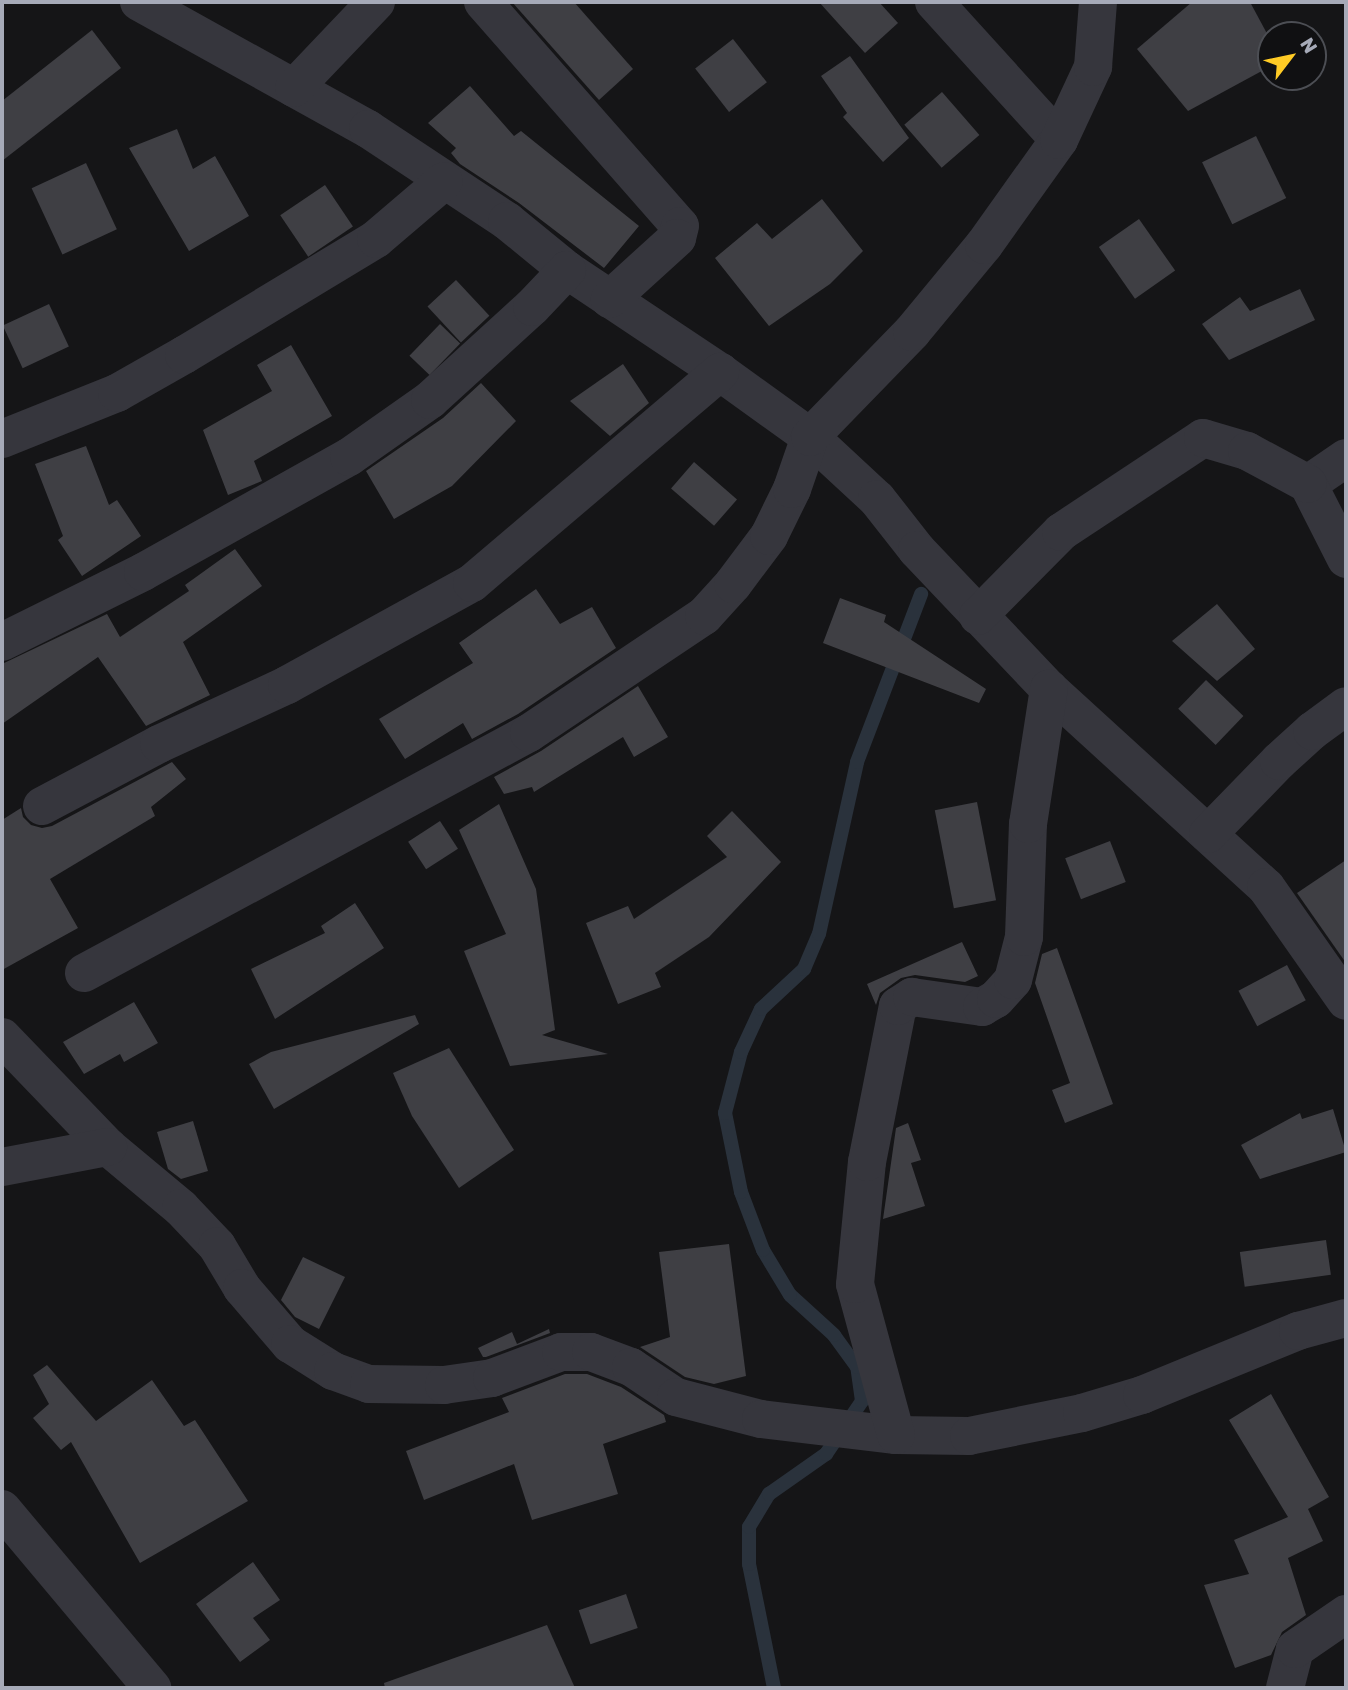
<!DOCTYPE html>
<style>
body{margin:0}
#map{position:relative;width:1348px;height:1690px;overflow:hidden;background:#151517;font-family:Rubik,sans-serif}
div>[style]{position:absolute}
.stream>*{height:14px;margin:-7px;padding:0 7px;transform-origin:7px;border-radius:7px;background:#2a323c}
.building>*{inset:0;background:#3f3f44;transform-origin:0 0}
.street>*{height:38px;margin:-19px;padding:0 19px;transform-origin:19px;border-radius:19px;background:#36363d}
span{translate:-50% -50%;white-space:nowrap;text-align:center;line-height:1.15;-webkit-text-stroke:6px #101012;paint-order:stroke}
.frame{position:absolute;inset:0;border:4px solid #a6aab8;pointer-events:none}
.north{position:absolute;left:1257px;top:21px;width:70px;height:70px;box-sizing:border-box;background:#101012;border:2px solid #4c4e54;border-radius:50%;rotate:58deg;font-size:19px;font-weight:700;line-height:28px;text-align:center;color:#a6aab8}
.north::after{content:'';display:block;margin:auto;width:24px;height:32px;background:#ffcb25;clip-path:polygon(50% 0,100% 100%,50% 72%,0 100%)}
</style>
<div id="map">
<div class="stream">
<i style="left:774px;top:1688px;width:126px;rotate:-101.4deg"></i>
<i style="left:749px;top:1564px;width:37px;rotate:-90deg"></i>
<i style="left:749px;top:1527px;width:39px;rotate:-59deg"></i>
<i style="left:769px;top:1494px;width:70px;rotate:-35.1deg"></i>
<i style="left:826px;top:1454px;width:64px;rotate:-55.8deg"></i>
<i style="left:862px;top:1401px;width:34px;rotate:-98deg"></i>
<i style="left:857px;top:1367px;width:39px;rotate:-126deg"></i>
<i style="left:834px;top:1335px;width:59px;rotate:-137.7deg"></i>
<i style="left:790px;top:1295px;width:52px;rotate:-121deg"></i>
<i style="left:763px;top:1250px;width:62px;rotate:-110.8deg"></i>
<i style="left:741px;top:1192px;width:81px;rotate:-101.4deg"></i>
<i style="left:725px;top:1113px;width:63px;rotate:-75.3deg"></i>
<i style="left:741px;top:1052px;width:47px;rotate:-65.1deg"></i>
<i style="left:761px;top:1009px;width:59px;rotate:-42.9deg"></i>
<i style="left:804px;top:969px;width:38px;rotate:-67deg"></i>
<i style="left:819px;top:934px;width:176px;rotate:-77.5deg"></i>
<i style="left:857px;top:762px;width:180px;rotate:-69.1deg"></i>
</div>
<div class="building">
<i style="clip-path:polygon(512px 2px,574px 2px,633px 69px,599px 100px)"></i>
<i style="clip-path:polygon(819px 2px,879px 2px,898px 23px,865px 53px)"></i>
<i style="clip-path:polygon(1192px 2px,1250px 2px,1271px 41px,1271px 66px,1188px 111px,1137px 49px)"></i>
<i style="clip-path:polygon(92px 30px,121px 68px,2px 161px,2px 101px)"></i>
<i style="left:733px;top:39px;width:55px;height:48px;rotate:52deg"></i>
<i style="clip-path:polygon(850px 56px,909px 138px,883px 162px,843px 117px,847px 113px,821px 76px)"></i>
<i style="clip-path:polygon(470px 86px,514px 136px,521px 131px,639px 226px,604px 268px,519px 203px,460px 164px,451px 153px,456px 148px,428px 123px)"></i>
<i style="left:942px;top:92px;width:57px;height:50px;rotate:49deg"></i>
<i style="clip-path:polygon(177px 129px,193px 169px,215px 156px,249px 216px,189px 251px,129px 148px)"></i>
<i style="left:1256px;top:136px;width:69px;height:60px;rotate:64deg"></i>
<i style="left:86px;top:163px;width:73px;height:60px;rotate:65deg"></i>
<i style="left:325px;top:185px;width:50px;height:54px;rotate:56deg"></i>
<i style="clip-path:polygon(822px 199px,863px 251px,830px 284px,769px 326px,715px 258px,757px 223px,772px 239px)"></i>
<i style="left:1139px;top:219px;width:63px;height:49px;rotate:55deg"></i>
<i style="left:456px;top:280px;width:49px;height:39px;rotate:47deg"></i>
<i style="clip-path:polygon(1300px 289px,1315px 320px,1229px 360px,1202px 324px,1240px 297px,1250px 311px)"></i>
<i style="left:49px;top:304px;width:47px;height:51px;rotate:65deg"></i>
<i style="left:440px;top:324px;width:28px;height:44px;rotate:44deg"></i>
<i style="clip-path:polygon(291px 345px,332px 416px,254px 461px,262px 481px,228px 495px,203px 430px,272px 391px,257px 365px)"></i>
<i style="clip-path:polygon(623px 364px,649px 403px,610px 436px,570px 401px)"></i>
<i style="clip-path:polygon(481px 383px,516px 421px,452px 486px,394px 519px,366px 471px,443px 418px)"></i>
<i style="clip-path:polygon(86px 446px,109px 505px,117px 500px,141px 536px,82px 576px,58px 540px,63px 536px,35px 464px)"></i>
<i style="left:694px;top:462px;width:57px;height:35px;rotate:41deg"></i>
<i style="clip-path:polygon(235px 549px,262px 586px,183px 642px,210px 695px,146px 726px,98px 657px,2px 724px,2px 664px,107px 614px,120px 637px,189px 591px,185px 585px)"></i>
<i style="clip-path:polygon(536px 589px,560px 624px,592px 607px,616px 648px,518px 714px,472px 739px,463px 723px,405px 759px,379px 719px,473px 663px,459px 643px)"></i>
<i style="clip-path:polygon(840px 598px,886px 615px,884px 622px,986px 689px,979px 703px,823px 643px)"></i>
<i style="clip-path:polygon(1217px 604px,1255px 649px,1217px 681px,1172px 641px)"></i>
<i style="left:1206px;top:680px;width:52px;height:40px;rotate:44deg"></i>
<i style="clip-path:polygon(638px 686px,668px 737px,634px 757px,623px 737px,534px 792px,532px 787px,504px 794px,494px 777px,541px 751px)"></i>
<i style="clip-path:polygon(172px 762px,186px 779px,151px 807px,155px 816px,50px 879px,78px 928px,2px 970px,2px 820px,21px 808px,23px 817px,31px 825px,42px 828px,52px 826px)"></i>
<i style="left:977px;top:802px;width:100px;height:43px;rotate:79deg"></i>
<i style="clip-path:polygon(499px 804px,536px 889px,555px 1030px,542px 1035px,608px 1054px,510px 1066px,464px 951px,506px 934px,459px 830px)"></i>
<i style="clip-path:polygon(732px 811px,781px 862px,709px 937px,655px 973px,661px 987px,618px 1004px,586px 923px,628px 906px,634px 919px,727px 857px,707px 836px)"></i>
<i style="left:440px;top:821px;width:33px;height:38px;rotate:57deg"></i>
<i style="left:1110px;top:841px;width:44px;height:48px;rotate:69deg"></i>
<i style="clip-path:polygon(1346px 860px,1346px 963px,1297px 893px)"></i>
<i style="clip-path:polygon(355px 903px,384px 948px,275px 1019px,251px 969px,325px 933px,321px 926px)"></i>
<i style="clip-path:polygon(962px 942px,978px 976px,965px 982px,915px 975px,901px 978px,880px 993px,876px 1005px,867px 984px)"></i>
<i style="clip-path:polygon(1057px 948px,1113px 1104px,1065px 1123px,1052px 1090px,1070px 1083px,1035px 983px,1042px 954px)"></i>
<i style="left:1287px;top:965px;width:40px;height:55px;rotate:62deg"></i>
<i style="clip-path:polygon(134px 1002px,158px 1043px,124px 1062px,120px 1054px,84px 1074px,63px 1042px)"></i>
<i style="clip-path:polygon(415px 1015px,419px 1024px,274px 1109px,249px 1064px,271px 1052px)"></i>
<i style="clip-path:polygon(449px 1048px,514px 1150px,459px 1188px,412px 1116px,393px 1073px)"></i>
<i style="clip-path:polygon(1333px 1109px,1346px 1152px,1260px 1179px,1241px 1145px,1300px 1113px,1302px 1119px)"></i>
<i style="clip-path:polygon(193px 1121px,208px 1171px,181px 1179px,168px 1169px,157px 1132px)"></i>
<i style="clip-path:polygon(908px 1123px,921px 1160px,911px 1163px,925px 1206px,883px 1219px,896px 1128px)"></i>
<i style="left:1326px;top:1240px;width:35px;height:87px;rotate:82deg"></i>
<i style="clip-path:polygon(729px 1244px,746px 1376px,714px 1384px,685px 1377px,640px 1347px,670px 1337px,659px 1252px)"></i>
<i style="clip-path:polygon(303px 1257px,345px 1277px,319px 1329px,295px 1317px,281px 1300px)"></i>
<i style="clip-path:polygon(549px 1329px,550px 1333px,486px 1357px,483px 1357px,478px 1348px,512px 1332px,517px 1344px)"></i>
<i style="clip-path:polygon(47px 1365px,96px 1421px,152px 1380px,184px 1426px,195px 1420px,248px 1501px,140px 1563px,71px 1442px,61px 1450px,33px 1418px,49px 1404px,33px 1375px)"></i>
<i style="clip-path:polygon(565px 1374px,587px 1374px,621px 1387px,664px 1415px,666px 1422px,603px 1444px,618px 1494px,532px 1520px,514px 1464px,424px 1500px,406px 1451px,509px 1412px,502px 1398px)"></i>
<i style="clip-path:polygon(1271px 1394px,1329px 1497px,1308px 1509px,1323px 1541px,1288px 1558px,1306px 1615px,1282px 1632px,1271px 1655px,1235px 1668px,1204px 1585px,1249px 1574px,1234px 1540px,1288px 1517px,1229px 1420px)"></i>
<i style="clip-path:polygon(253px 1562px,280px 1600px,253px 1618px,270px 1640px,240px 1662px,196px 1604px)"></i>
<i style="left:626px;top:1594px;width:36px;height:50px;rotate:71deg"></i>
<i style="clip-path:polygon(547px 1625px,575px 1688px,385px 1688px,384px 1683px)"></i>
</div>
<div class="street">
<i style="left:139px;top:2px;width:262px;rotate:29deg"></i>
<i style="left:368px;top:129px;width:167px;rotate:33.5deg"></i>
<i style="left:507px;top:221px;width:77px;rotate:39.2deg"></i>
<i style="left:567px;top:270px;width:184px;rotate:33.7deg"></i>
<i style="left:720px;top:372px;width:111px;rotate:35.8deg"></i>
<i style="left:810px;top:437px;width:91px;rotate:42.8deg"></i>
<i style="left:877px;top:499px;width:65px;rotate:51.9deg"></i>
<i style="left:917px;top:550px;width:192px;rotate:46.5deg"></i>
<i style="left:1049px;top:689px;width:294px;rotate:42.4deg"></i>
<i style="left:1266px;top:887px;width:139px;rotate:54.9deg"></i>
<i style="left:483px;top:2px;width:298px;rotate:48.7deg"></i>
<i style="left:680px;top:226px;width:12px;rotate:104deg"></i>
<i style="left:677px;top:238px;width:91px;rotate:137.7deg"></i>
<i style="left:934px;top:2px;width:186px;rotate:47.8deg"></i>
<i style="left:294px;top:88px;width:119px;rotate:-46.4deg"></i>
<i style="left:2px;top:439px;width:124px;rotate:-21.8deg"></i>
<i style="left:117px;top:393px;width:77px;rotate:-29.6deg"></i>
<i style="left:184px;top:355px;width:224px;rotate:-31.1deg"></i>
<i style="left:376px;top:239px;width:89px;rotate:-40.5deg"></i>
<i style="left:1346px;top:458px;width:46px;rotate:145.6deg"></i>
<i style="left:1308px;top:484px;width:84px;rotate:63.1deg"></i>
<i style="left:978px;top:616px;width:118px;rotate:-45.3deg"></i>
<i style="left:1061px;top:532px;width:170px;rotate:-33.5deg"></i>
<i style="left:1203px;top:438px;width:46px;rotate:16.5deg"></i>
<i style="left:1247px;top:451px;width:69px;rotate:28.4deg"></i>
<i style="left:2px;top:642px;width:157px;rotate:-26.4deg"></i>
<i style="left:143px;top:572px;width:236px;rotate:-29.2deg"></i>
<i style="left:349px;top:457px;width:99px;rotate:-35.1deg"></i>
<i style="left:430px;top:400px;width:138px;rotate:-42.4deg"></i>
<i style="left:532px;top:307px;width:51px;rotate:-46.6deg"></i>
<i style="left:42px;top:806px;width:132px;rotate:-27.9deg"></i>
<i style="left:159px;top:744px;width:141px;rotate:-24.7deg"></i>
<i style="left:287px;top:685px;width:211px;rotate:-28.9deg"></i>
<i style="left:472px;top:583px;width:326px;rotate:-40.4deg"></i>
<i style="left:1208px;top:834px;width:102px;rotate:-45.8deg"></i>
<i style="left:1279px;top:761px;width:45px;rotate:-42.3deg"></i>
<i style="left:1312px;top:731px;width:42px;rotate:-36.3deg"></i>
<i style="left:84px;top:973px;width:506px;rotate:-28.34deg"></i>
<i style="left:529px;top:733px;width:211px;rotate:-33.8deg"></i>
<i style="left:704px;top:616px;width:43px;rotate:-47.8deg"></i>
<i style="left:733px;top:584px;width:60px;rotate:-53.1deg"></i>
<i style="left:769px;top:536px;width:52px;rotate:-63.9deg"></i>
<i style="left:792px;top:489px;width:55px;rotate:-70.9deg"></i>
<i style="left:810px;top:437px;width:146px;rotate:-45.8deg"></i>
<i style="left:912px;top:332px;width:113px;rotate:-50.4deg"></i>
<i style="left:984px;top:245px;width:129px;rotate:-54.5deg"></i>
<i style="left:1059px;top:140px;width:81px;rotate:-65deg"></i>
<i style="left:1093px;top:67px;width:65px;rotate:-85.6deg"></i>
<i style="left:2px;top:1037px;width:153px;rotate:46.1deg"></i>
<i style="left:108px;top:1147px;width:95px;rotate:39.9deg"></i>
<i style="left:181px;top:1208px;width:52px;rotate:46.5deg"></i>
<i style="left:217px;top:1246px;width:49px;rotate:59.2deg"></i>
<i style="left:242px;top:1288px;width:74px;rotate:49.4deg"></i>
<i style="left:290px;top:1344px;width:51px;rotate:32.1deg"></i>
<i style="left:333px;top:1371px;width:38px;rotate:20deg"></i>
<i style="left:369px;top:1384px;width:75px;rotate:0.8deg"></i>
<i style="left:444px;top:1385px;width:49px;rotate:-8.3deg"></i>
<i style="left:492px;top:1378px;width:74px;rotate:-20.6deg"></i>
<i style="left:561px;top:1352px;width:30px"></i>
<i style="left:591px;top:1352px;width:43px;rotate:20.6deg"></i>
<i style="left:631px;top:1367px;width:54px;rotate:33.7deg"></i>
<i style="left:676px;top:1397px;width:88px;rotate:14.5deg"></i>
<i style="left:761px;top:1419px;width:136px;rotate:6.8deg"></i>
<i style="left:896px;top:1435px;width:73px;rotate:0.8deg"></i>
<i style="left:969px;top:1436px;width:115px;rotate:-11.5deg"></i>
<i style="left:1082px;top:1413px;width:63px;rotate:-16.7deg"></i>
<i style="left:1142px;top:1395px;width:169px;rotate:-22.3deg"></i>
<i style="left:1298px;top:1331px;width:50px;rotate:-15.2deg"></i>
<i style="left:2px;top:1167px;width:108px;rotate:-10.7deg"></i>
<i style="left:896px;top:1435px;width:156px;rotate:-105.2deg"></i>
<i style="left:855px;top:1284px;width:123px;rotate:-84.4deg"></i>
<i style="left:867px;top:1162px;width:159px;rotate:-78.8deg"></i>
<i style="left:898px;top:1006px;width:17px;rotate:-33deg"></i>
<i style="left:912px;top:997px;width:71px;rotate:8.1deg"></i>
<i style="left:982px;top:1007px;width:16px;rotate:-30deg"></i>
<i style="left:996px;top:999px;width:25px;rotate:-48deg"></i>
<i style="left:1013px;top:980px;width:44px;rotate:-75.7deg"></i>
<i style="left:1024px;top:937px;width:113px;rotate:-88deg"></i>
<i style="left:1028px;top:824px;width:137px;rotate:-81.2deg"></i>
<i style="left:2px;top:1509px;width:234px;rotate:50deg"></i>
<i style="left:1285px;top:1688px;width:40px;rotate:-75.6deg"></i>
<i style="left:1295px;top:1649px;width:62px;rotate:-34.5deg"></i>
</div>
<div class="frame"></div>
<div class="north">N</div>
</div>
